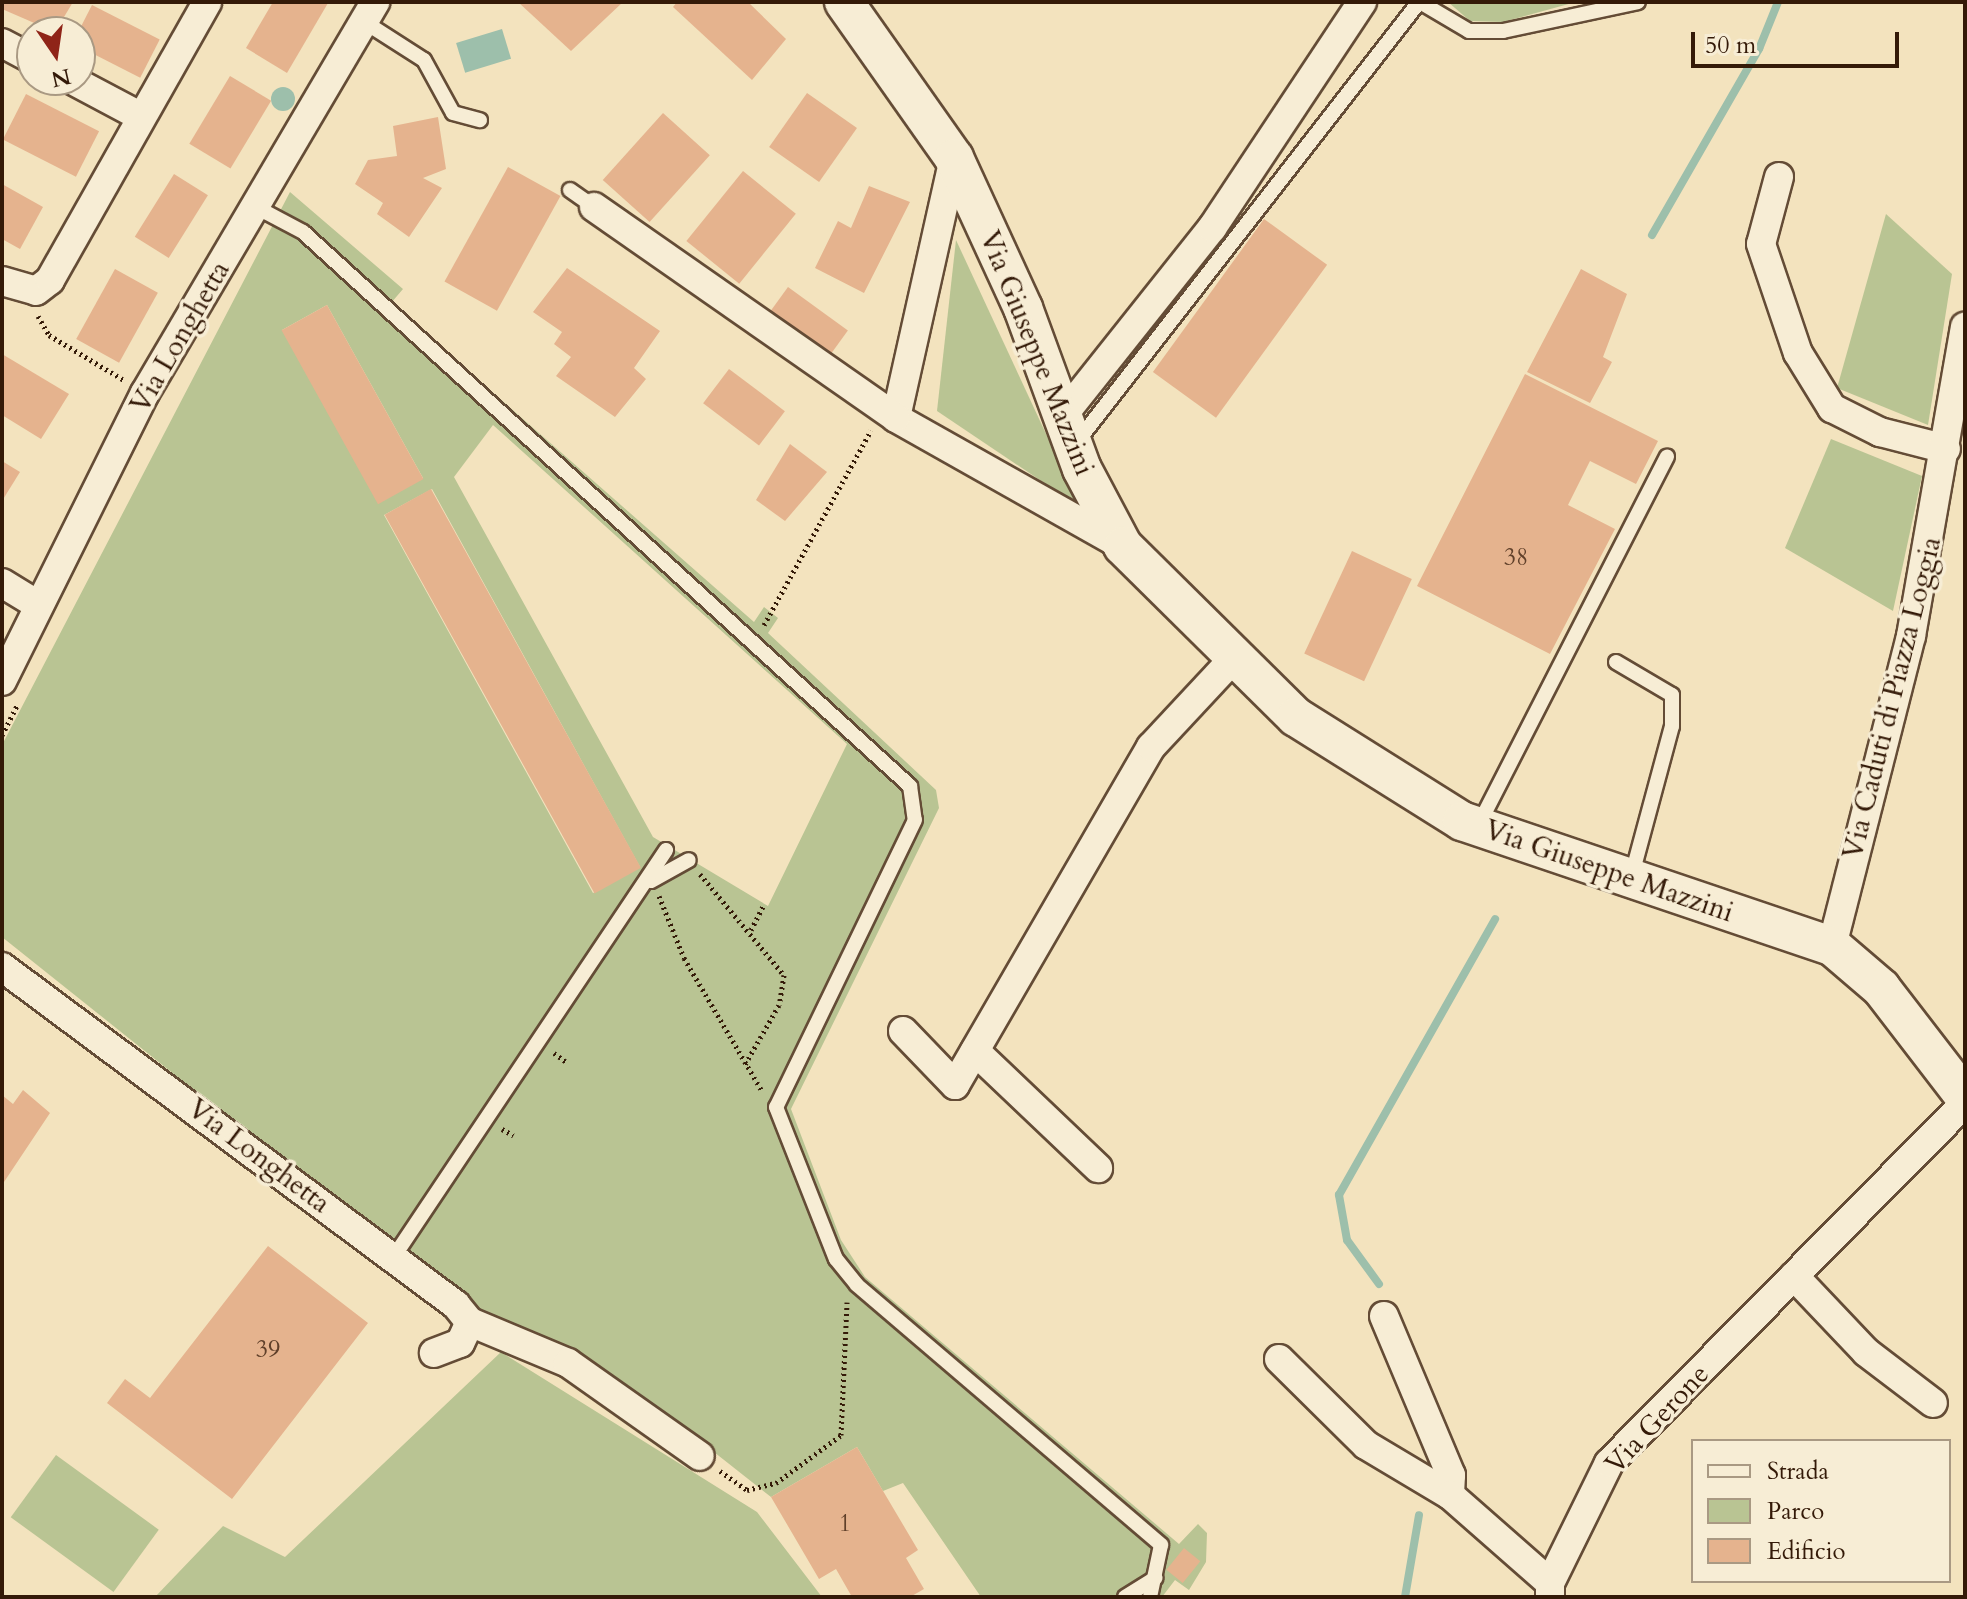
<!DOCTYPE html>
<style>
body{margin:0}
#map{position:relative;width:1967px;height:1599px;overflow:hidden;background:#f3e3be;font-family:Cardo,serif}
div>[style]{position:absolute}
.green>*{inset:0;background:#b9c493;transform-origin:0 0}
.water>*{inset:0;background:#9dbfab;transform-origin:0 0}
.round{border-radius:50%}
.stream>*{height:8px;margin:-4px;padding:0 4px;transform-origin:4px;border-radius:4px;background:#9dbfab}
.building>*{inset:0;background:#e5b38e;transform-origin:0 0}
.path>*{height:5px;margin-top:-2.5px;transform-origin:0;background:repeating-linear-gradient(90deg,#341a08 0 2px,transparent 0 6px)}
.roads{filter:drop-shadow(2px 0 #644c36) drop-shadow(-2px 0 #644c36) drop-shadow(0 2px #644c36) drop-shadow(0 -2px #644c36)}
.lane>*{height:14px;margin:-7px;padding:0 7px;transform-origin:7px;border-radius:7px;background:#f7edd5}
.street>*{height:28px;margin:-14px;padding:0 14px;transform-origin:14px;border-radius:14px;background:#f7edd5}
.secondary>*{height:38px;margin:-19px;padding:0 19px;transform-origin:19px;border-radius:19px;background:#f7edd5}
span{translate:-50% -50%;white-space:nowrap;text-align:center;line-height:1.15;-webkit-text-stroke:7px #f7edd5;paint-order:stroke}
.number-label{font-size:24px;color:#60402a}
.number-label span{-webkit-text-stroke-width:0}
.street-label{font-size:28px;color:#341a08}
.frame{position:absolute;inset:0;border:4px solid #341a08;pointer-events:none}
.legend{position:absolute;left:1691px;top:1439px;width:260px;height:144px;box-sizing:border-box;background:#f7edd5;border:2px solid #a99983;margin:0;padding:10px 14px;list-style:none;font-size:24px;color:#341a08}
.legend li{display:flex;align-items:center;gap:16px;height:40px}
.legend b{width:40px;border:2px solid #a99983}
.north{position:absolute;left:16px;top:16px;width:80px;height:80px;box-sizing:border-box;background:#f7edd5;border:2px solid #a99983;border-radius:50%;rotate:167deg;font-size:22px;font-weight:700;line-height:32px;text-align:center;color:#341a08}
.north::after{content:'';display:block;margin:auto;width:28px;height:36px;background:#8f2418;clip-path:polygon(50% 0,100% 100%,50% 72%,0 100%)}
.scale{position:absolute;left:1691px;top:32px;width:208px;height:36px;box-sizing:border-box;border:4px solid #341a08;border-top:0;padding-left:10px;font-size:24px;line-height:28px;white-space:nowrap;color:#341a08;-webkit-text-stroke:6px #f7edd5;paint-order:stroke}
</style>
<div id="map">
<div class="green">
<i style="clip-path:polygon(1448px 2px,1576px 2px,1503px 22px,1470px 21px)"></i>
<i style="clip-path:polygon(evenodd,290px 192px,403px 289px,391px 303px,754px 622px,764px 607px,778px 618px,768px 633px,936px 790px,939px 808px,791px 1109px,841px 1240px,865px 1277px,1179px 1544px,1198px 1524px,1207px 1533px,1206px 1562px,1189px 1590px,1175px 1580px,1162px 1597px,981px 1597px,903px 1483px,883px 1491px,857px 1447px,771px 1497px,700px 1441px,477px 1316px,2px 937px,2px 745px,290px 192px,327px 305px,423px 478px,423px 479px,282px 330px,327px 305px,290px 192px,493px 425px,847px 744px,768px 906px,653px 837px,454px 477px,493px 425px,290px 192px,432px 489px,640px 867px,593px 893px,384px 515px,432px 489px)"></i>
<i style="clip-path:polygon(1886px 214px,1952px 274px,1928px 425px,1837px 388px)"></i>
<i style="clip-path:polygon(956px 240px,1080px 507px,937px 411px)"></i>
<i style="clip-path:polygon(1831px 439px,1922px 476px,1893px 611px,1785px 548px)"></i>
<i style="clip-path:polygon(501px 1352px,757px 1512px,822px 1597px,155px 1597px,223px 1526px,285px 1557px)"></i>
<i style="left:56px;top:1455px;width:127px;height:77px;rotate:36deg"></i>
</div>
<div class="water">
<i style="left:502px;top:29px;width:31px;height:48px;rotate:73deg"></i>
<i class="round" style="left:271px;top:87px;width:24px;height:24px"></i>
</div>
<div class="stream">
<i style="left:1652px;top:235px;width:215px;rotate:-60.1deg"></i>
<i style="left:1759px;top:49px;width:51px;rotate:-68deg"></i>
<i style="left:1379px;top:1284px;width:54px;rotate:-126deg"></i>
<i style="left:1347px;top:1240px;width:46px;rotate:-100.1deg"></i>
<i style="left:1339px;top:1195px;width:317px;rotate:-60.5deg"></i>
<i style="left:1405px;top:1597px;width:83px;rotate:-80.3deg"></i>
</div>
<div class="building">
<i style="clip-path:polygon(2px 2px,73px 2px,55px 32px,2px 9px)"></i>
<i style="clip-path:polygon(273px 2px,328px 3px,287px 73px,246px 48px)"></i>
<i style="clip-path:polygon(518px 2px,623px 2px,571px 51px)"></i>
<i style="clip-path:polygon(677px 2px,748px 2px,786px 39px,752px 80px,673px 7px)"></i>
<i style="left:92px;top:5px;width:76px;height:43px;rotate:27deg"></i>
<i style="left:230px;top:76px;width:48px;height:79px;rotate:31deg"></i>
<i style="left:807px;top:93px;width:61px;height:66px;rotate:35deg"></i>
<i style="left:26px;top:94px;width:82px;height:51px;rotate:27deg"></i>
<i style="left:663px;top:113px;width:63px;height:90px;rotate:42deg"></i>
<i style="clip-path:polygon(438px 117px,446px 169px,423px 178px,442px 188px,409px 237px,377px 214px,383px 203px,355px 184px,368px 160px,397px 156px,393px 126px)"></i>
<i style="left:508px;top:167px;width:60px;height:131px;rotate:29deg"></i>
<i style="left:743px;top:171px;width:68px;height:90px;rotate:39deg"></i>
<i style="left:174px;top:174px;width:40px;height:74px;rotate:32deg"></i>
<i style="clip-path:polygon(2px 184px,43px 207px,20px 249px,2px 239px)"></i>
<i style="clip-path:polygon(869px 186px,910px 202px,864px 293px,815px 268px,838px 221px,851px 228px)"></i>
<i style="left:1264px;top:219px;width:78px;height:189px;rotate:36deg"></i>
<i style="clip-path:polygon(567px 268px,660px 331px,634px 368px,646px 379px,615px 417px,556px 376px,571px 357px,554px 344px,562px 332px,533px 312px)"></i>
<i style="left:115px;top:269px;width:49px;height:80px;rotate:29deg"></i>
<i style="clip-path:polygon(1581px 269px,1627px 294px,1603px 357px,1612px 362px,1590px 403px,1527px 372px)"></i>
<i style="left:788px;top:287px;width:74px;height:41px;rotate:36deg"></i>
<i style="left:327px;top:305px;width:199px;height:52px;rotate:61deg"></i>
<i style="clip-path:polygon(2px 354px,69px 394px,41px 439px,2px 415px)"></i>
<i style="left:729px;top:369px;width:70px;height:43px;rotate:37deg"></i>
<i style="clip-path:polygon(1525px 374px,1658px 441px,1636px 484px,1590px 461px,1568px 505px,1615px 529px,1550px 654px,1417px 586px)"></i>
<i style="clip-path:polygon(790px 444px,827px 472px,785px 521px,756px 500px)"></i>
<i style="clip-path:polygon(2px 461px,20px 472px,2px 501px)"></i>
<i style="left:431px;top:489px;width:433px;height:53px;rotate:61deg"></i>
<i style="left:1352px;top:551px;width:66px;height:113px;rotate:25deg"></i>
<i style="clip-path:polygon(23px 1090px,50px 1113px,2px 1185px,2px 1095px,13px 1104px)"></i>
<i style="clip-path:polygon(268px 1246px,368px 1323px,232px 1499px,107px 1403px,125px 1379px,150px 1398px)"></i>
<i style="clip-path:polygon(857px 1447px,918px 1550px,906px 1558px,924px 1589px,910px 1597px,852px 1597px,836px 1569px,819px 1579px,771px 1497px)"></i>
<i style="left:1184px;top:1548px;width:21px;height:28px;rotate:39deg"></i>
</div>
<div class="path">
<i style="left:38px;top:316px;width:22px;rotate:60deg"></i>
<i style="left:49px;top:335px;width:87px;rotate:31deg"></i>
<i style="left:764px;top:625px;width:222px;rotate:-61.2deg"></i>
<i style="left:2px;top:735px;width:35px;rotate:-63deg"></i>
<i style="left:700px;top:874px;width:131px;rotate:50.3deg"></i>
<i style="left:784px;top:975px;width:30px;rotate:99deg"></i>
<i style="left:779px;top:1005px;width:70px;rotate:119.8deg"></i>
<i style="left:659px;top:896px;width:67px;rotate:68deg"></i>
<i style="left:684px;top:958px;width:154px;rotate:59.6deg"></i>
<i style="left:751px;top:930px;width:29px;rotate:-63deg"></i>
<i style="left:554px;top:1053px;width:17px;rotate:36deg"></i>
<i style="left:502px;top:1129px;width:13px;rotate:29deg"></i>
<i style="left:720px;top:1471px;width:33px;rotate:35deg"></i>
<i style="left:747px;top:1490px;width:30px;rotate:-14deg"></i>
<i style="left:776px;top:1483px;width:81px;rotate:-36.4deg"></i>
<i style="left:841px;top:1435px;width:133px;rotate:-87.4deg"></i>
</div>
<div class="roads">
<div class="lane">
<i style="left:1420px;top:2px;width:57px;rotate:30.6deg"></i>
<i style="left:1469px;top:31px;width:34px"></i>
<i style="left:1503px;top:31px;width:138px;rotate:-12.1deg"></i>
<i style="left:363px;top:21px;width:72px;rotate:32.6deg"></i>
<i style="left:424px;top:60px;width:60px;rotate:61.3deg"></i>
<i style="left:453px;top:113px;width:28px;rotate:15deg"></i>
<i style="left:570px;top:190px;width:29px;rotate:35deg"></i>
<i style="left:256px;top:207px;width:53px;rotate:28deg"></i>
<i style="left:303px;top:232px;width:822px;rotate:42.39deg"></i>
<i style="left:910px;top:786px;width:34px;rotate:82deg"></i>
<i style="left:915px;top:820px;width:319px;rotate:115.8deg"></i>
<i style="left:776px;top:1107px;width:163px;rotate:68.5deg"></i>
<i style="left:836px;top:1259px;width:33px;rotate:51deg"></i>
<i style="left:857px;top:1285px;width:400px;rotate:40.5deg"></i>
<i style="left:1161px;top:1545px;width:53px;rotate:101.9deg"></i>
<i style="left:1077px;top:442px;width:557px;rotate:-52.14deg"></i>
<i style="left:1616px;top:662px;width:65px;rotate:30.5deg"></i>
<i style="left:1672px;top:695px;width:31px;rotate:90deg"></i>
<i style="left:1672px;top:726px;width:157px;rotate:105.1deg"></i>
<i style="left:1478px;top:826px;width:415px;rotate:-62.9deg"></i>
<i style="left:651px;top:881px;width:43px;rotate:-28.9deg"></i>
<i style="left:393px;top:1258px;width:491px;rotate:-56.2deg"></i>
<i style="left:1125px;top:1597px;width:36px;rotate:-32deg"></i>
</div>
<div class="street">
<i style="left:2px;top:43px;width:34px;rotate:28deg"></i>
<i style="left:72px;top:80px;width:77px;rotate:27.9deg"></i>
<i style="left:954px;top:158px;width:266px;rotate:102.6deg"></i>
<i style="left:896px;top:418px;width:261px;rotate:29.4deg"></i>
<i style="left:1779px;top:177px;width:69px;rotate:105deg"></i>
<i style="left:1761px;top:244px;width:115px;rotate:71.3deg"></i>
<i style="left:1798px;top:353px;width:65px;rotate:58.3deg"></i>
<i style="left:1832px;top:408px;width:54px;rotate:26.6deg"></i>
<i style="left:1880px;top:432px;width:68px;rotate:14.4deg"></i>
<i style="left:594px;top:207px;width:368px;rotate:34.9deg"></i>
<i style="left:2px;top:281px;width:35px;rotate:16deg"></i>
<i style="left:36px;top:291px;width:18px;rotate:-38deg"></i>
<i style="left:50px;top:280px;width:319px;rotate:-60.5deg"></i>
<i style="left:1064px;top:414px;width:238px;rotate:-51.5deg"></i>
<i style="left:1212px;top:228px;width:271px;rotate:-56.4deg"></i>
<i style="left:2px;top:583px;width:42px;rotate:31.4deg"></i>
<i style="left:2px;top:681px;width:322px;rotate:-63.6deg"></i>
<i style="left:145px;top:393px;width:454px;rotate:-59.5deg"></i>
<i style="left:1832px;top:946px;width:320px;rotate:-75.7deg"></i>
<i style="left:1911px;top:636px;width:314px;rotate:-80.1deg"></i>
<i style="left:2px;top:967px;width:566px;rotate:36.67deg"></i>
<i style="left:456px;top:1305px;width:22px;rotate:51deg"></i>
<i style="left:470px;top:1322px;width:23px;rotate:115deg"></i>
<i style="left:460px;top:1343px;width:28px;rotate:159deg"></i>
<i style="left:903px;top:1031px;width:75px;rotate:46.1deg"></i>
<i style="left:955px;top:1085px;width:391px;rotate:-59.9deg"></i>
<i style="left:1151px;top:747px;width:123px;rotate:-47deg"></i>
<i style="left:975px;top:1051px;width:170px;rotate:43.6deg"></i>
<i style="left:1794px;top:1276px;width:105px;rotate:46.5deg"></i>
<i style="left:1866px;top:1352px;width:84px;rotate:37.3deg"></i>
<i style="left:1384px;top:1316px;width:173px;rotate:67.2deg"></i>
<i style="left:1451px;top:1475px;width:20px;rotate:93deg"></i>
<i style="left:470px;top:1322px;width:106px;rotate:22.7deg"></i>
<i style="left:568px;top:1363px;width:161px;rotate:35.2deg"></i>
<i style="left:1279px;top:1359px;width:122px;rotate:44.7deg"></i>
<i style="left:1366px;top:1445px;width:98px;rotate:30.8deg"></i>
<i style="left:1450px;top:1495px;width:133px;rotate:41.3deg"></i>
<i style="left:1550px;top:1597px;width:14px;rotate:-90deg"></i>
<i style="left:1550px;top:1583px;width:134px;rotate:-63.8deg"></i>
<i style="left:1609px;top:1463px;width:506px;rotate:-45.32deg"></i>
</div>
<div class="secondary">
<i style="left:844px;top:2px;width:191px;rotate:54.8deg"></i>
<i style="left:954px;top:158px;width:165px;rotate:65.3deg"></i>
<i style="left:1023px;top:308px;width:171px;rotate:69.9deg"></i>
<i style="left:1082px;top:469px;width:87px;rotate:62deg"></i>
<i style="left:1123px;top:546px;width:243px;rotate:44.7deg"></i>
<i style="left:1296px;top:717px;width:196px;rotate:32.1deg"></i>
<i style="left:1462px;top:821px;width:391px;rotate:18.7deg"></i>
<i style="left:1832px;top:946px;width:65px;rotate:40.6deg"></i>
<i style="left:1881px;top:988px;width:138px;rotate:52.4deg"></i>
</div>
</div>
<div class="number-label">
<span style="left:1516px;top:558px">38</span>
<span style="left:268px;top:1350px">39</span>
<span style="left:845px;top:1524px">1</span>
</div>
<div class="street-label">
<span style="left:180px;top:337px;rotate:-60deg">Via Longhetta</span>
<span style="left:1037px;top:353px;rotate:68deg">Via Giuseppe Mazzini</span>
<span style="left:1892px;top:698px;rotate:-76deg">Via Caduti di Piazza Loggia</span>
<span style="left:1609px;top:871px;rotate:19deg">Via Giuseppe Mazzini</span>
<span style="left:259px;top:1156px;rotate:37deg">Via Longhetta</span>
<span style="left:1657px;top:1419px;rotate:-47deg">Via Gerone</span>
</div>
<div class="frame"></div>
<ul class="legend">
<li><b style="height:10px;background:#f7edd5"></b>Strada</li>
<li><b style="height:22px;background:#b9c493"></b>Parco</li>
<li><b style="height:22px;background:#e5b38e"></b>Edificio</li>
</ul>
<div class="north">N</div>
<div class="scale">50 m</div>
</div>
